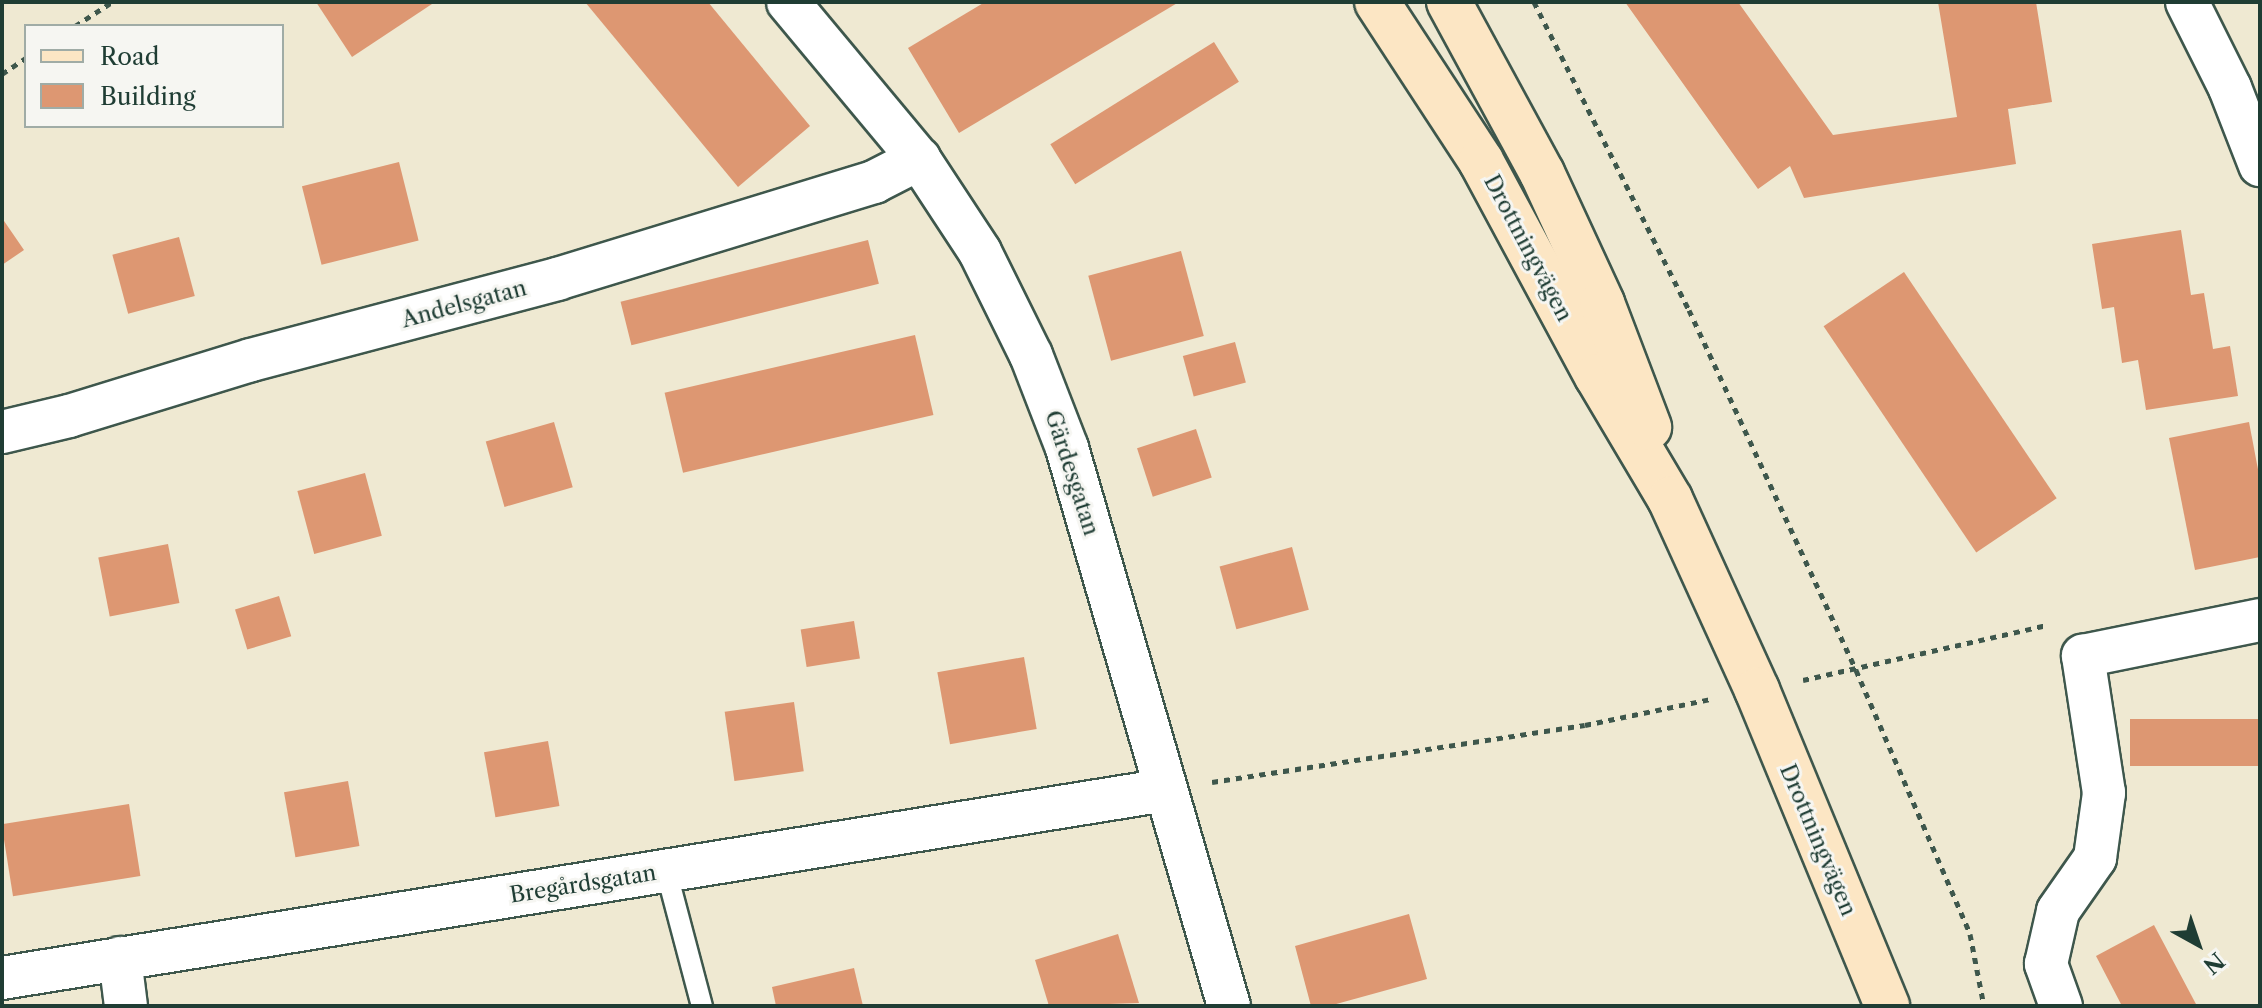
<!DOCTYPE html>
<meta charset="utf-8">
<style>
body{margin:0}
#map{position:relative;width:2262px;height:1008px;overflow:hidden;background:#efe9d2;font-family:"Libre Caslon Text",serif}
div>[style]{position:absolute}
.building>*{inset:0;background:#dd9772;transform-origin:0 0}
.path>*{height:5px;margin-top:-2.5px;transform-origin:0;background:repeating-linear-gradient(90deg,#3e574c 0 6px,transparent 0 12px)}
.roads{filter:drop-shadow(2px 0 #3e574c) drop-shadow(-2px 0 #3e574c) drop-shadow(0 2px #3e574c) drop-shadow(0 -2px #3e574c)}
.service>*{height:20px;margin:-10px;padding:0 10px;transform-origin:10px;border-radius:10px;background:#fff}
.minor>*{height:42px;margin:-21px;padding:0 21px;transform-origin:21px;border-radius:21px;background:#fff}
.secondary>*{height:44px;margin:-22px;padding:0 22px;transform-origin:22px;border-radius:22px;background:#fce6c4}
span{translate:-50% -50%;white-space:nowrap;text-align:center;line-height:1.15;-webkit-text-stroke:6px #f6f6f2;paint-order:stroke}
.street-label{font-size:22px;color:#1f3d34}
.frame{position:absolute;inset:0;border:4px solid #1f3d34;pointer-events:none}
.legend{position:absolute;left:24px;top:24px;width:260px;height:104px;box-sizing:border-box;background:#f6f6f2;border:2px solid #a0aca6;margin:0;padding:10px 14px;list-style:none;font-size:24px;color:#1f3d34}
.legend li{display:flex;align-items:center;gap:16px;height:40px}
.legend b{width:40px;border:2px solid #a0aca6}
.north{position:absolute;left:2158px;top:904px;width:80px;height:80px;-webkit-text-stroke:6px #f6f6f2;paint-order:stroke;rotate:140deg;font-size:22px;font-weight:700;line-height:32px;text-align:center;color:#1f3d34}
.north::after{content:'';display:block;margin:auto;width:28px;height:36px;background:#1f3d34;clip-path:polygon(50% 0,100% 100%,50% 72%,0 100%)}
</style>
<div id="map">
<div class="building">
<i style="clip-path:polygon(316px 2px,435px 2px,352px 57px)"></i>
<i style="clip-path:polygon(585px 2px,708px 2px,810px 126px,738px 187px)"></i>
<i style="clip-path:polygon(985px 2px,1179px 2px,959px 133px,908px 48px)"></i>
<i style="clip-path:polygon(1625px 2px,1738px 2px,1833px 135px,1957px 117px,1938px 2px,2036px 2px,2052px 102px,2008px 109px,2016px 164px,1804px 198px,1790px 166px,1758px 189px)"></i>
<i style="left:1214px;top:42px;width:47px;height:193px;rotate:58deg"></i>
<i style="left:399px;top:162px;width:81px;height:100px;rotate:76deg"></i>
<i style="clip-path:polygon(2px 218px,24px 250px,2px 265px)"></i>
<i style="clip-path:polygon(2181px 230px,2191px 295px,2204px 293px,2213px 349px,2230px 346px,2238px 396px,2146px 410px,2138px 360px,2122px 363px,2114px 307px,2102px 309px,2092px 244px)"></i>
<i style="left:179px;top:237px;width:61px;height:69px;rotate:75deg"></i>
<i style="left:868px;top:240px;width:45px;height:255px;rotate:76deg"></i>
<i style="left:1181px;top:251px;width:88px;height:96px;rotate:75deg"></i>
<i style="left:1904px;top:272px;width:273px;height:97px;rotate:56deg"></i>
<i style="left:915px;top:335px;width:82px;height:257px;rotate:77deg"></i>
<i style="left:1235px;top:342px;width:42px;height:54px;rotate:75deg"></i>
<i style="left:554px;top:422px;width:68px;height:71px;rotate:74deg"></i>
<i style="clip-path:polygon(2249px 422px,2260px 480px,2260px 557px,2195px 570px,2169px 438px)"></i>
<i style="left:1196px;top:429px;width:51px;height:62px;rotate:72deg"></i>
<i style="left:365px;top:473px;width:65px;height:70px;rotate:75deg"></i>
<i style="left:168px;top:544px;width:60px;height:71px;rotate:79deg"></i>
<i style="left:1292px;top:547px;width:65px;height:75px;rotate:75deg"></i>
<i style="left:279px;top:596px;width:42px;height:46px;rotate:73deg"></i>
<i style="left:854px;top:621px;width:38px;height:54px;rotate:81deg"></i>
<i style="left:1024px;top:657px;width:73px;height:88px;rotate:80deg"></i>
<i style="left:794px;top:702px;width:70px;height:70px;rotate:82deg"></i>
<i style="left:2260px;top:719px;width:47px;height:130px;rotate:90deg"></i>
<i style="left:548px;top:741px;width:66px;height:65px;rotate:80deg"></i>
<i style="left:348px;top:781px;width:66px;height:65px;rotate:80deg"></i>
<i style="left:129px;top:804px;width:73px;height:129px;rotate:81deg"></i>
<i style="clip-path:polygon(1409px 914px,1427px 979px,1329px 1006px,1311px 1006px,1295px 946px)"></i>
<i style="clip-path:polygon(2154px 925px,2197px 1006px,2122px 1006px,2096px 956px)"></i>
<i style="clip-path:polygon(1118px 934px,1139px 1003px,1049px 1006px,1035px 960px)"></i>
<i style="clip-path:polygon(854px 968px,863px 1006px,776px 1006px,772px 987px)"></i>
</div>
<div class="path">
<i style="left:1534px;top:2px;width:345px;rotate:63.3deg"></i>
<i style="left:1689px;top:310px;width:397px;rotate:65.1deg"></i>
<i style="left:1856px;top:670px;width:288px;rotate:66.6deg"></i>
<i style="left:1970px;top:934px;width:73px;rotate:79deg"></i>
<i style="left:75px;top:26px;width:44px;rotate:-33deg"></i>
<i style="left:2px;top:74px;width:29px;rotate:-34deg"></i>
<i style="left:1803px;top:680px;width:250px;rotate:-12.7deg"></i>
<i style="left:1212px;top:782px;width:377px;rotate:-8.7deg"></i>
<i style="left:1585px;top:725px;width:129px;rotate:-11.7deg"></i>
</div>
<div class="roads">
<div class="service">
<i style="left:666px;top:870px;width:141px;rotate:75.2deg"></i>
</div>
<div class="minor">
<i style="left:788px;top:2px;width:204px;rotate:50.2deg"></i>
<i style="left:919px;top:159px;width:111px;rotate:56.7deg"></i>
<i style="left:980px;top:252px;width:115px;rotate:63.7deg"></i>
<i style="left:1031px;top:355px;width:100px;rotate:68.8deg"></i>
<i style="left:1067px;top:448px;width:581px;rotate:73.81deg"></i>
<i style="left:2187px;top:2px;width:96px;rotate:63.4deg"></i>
<i style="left:2230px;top:88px;width:83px;rotate:68.7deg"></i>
<i style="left:2px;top:432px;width:69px;rotate:-13.4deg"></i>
<i style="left:69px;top:416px;width:190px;rotate:-17.1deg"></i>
<i style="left:251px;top:360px;width:317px;rotate:-14.8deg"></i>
<i style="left:557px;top:279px;width:332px;rotate:-17deg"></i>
<i style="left:874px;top:182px;width:51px;rotate:-27.1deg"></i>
<i style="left:120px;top:958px;width:48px;rotate:82.9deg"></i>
<i style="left:2px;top:978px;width:1178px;rotate:-9.18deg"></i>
<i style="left:2061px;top:1006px;width:45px;rotate:-109.7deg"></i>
<i style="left:2046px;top:964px;width:54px;rotate:-77.2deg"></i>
<i style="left:2058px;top:911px;width:65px;rotate:-55.1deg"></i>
<i style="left:2095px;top:858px;width:66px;rotate:-82.1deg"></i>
<i style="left:2104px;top:793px;width:139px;rotate:-98.7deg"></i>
<i style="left:2083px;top:656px;width:181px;rotate:-11.5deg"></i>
</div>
<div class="secondary">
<i style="left:1377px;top:2px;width:190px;rotate:56.8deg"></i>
<i style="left:1481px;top:161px;width:244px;rotate:61.7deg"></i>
<i style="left:1597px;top:376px;width:143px;rotate:59.3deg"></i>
<i style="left:1670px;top:499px;width:210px;rotate:65.5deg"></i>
<i style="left:1757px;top:690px;width:342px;rotate:67.6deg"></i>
<i style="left:1449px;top:2px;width:195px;rotate:61.5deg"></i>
<i style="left:1542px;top:173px;width:143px;rotate:65.2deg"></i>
<i style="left:1602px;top:303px;width:133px;rotate:69.2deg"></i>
</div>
</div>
<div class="street-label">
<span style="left:1528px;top:248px;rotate:62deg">Drottningvägen</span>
<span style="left:464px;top:304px;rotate:-15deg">Andelsgatan</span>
<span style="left:1072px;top:473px;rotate:72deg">Gärdesgatan</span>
<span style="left:1818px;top:840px;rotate:67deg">Drottningvägen</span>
<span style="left:583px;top:884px;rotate:-9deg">Bregårdsgatan</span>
</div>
<div class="frame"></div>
<ul class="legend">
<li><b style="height:10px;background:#fce6c4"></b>Road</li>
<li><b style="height:22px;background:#dd9772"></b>Building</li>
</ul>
<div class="north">N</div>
</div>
